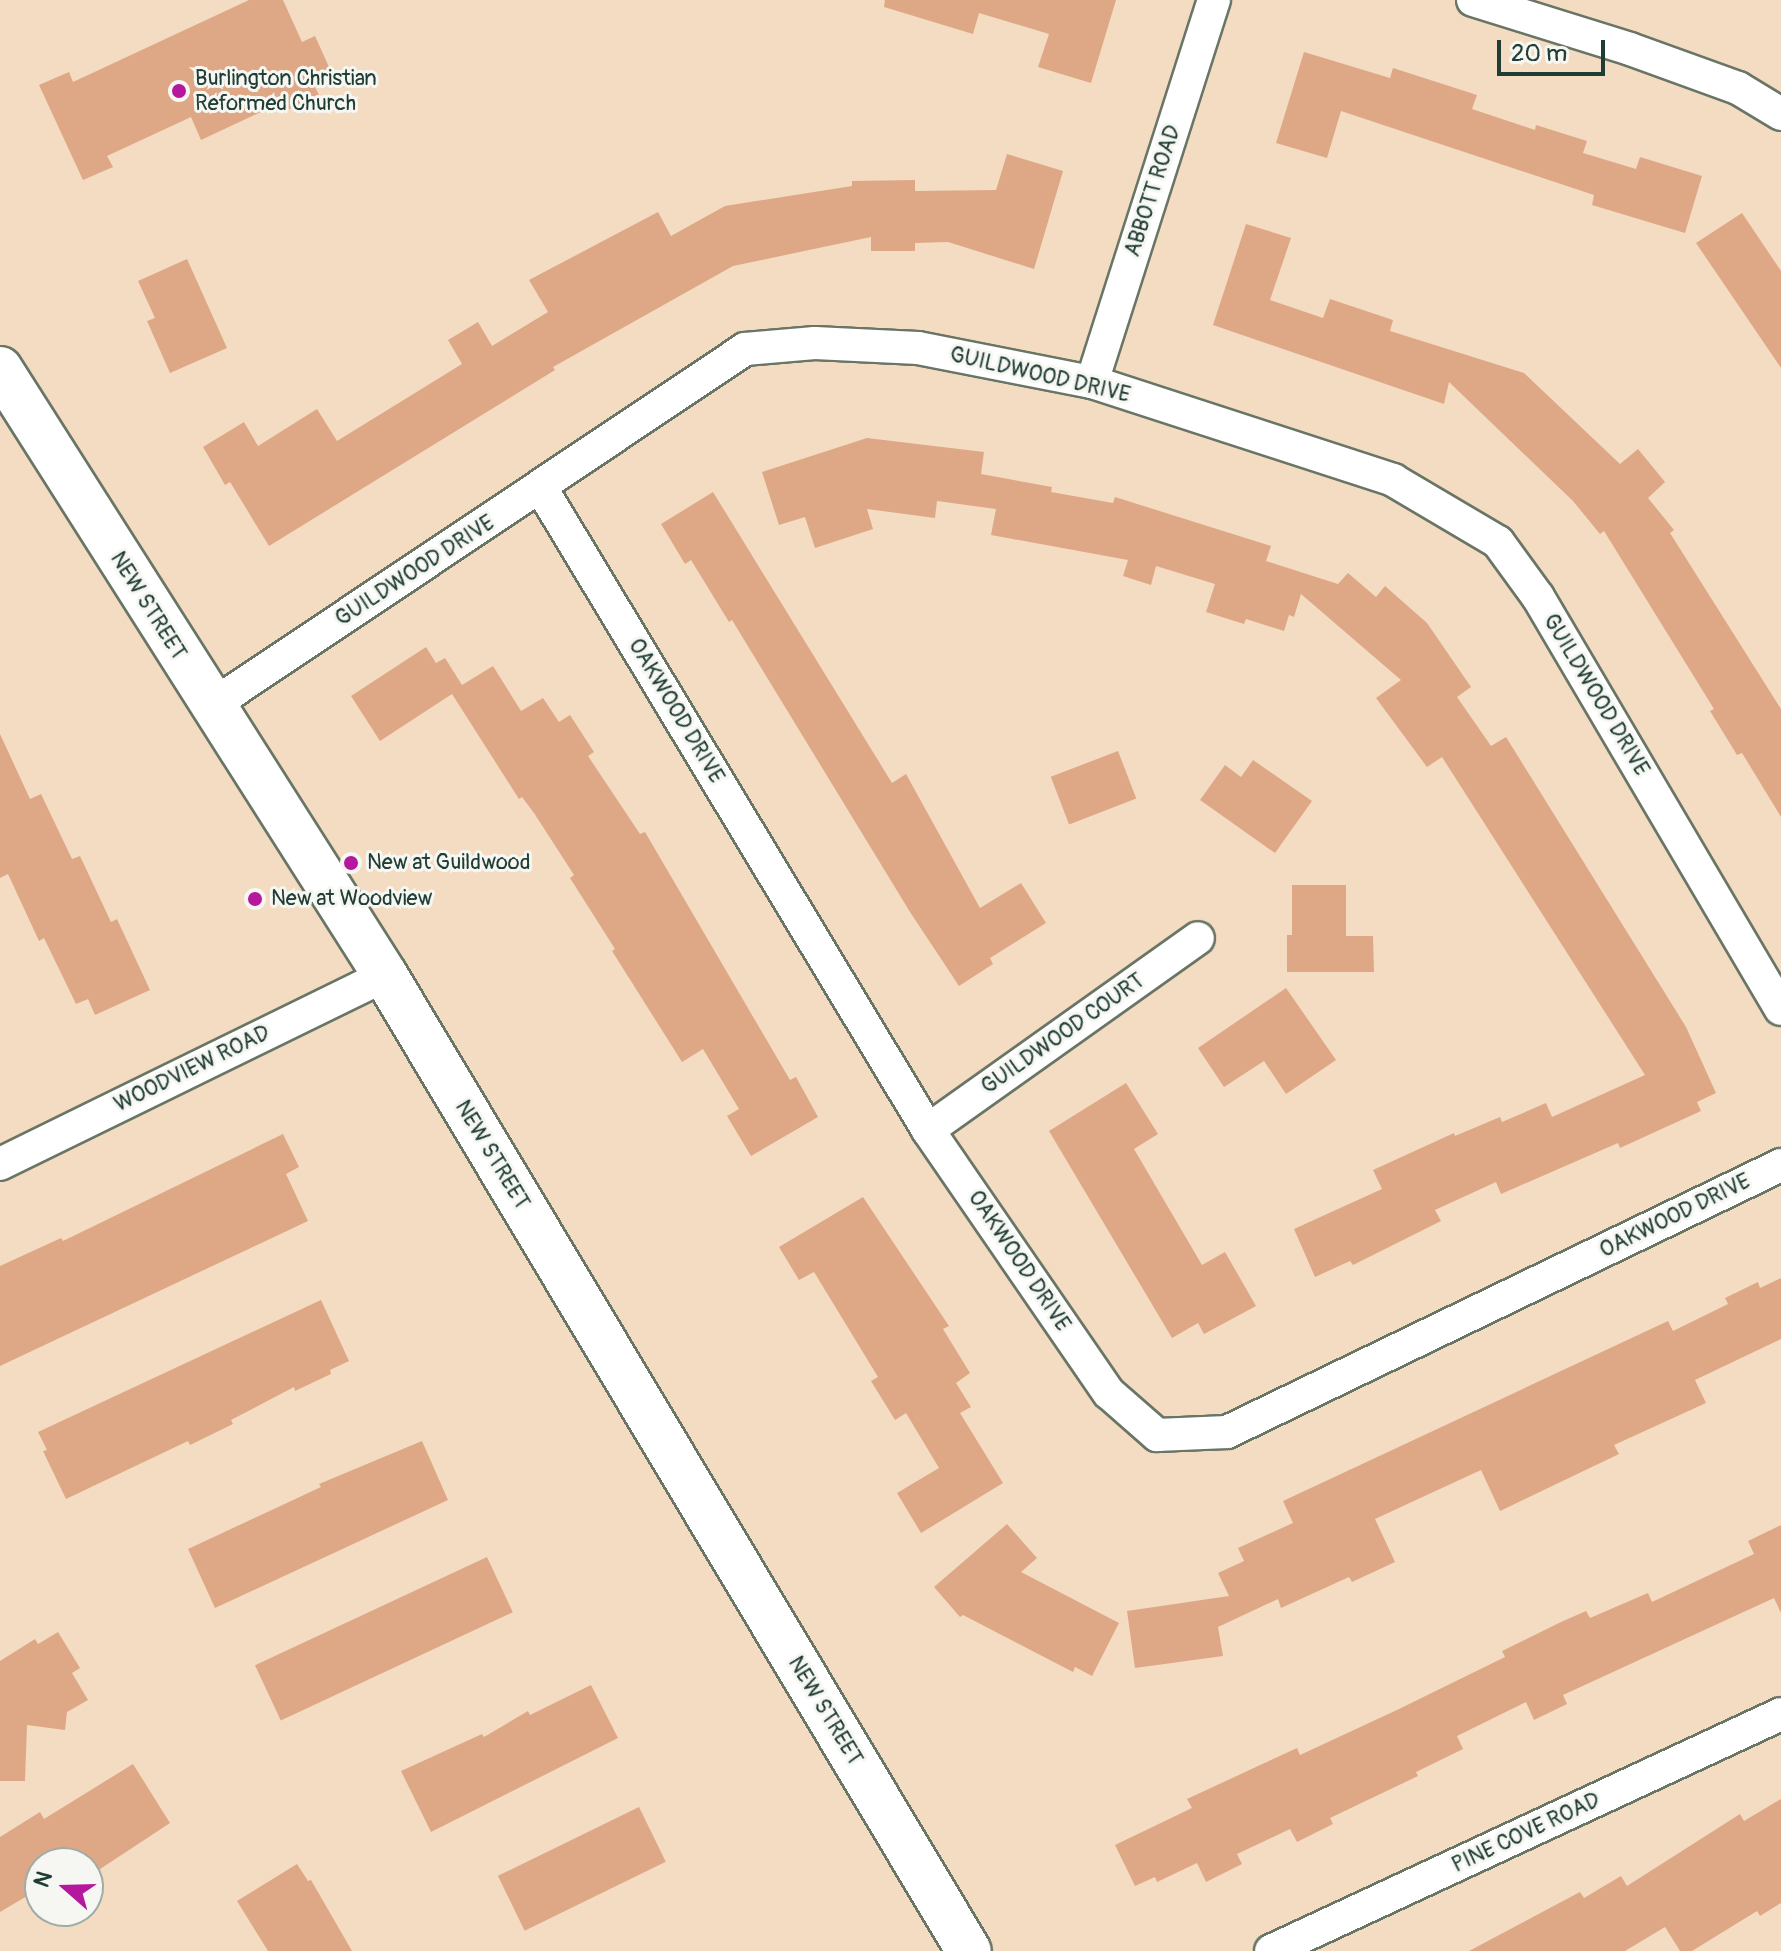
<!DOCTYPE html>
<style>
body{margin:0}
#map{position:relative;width:1781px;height:1951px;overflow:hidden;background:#f3dcc1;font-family:Pangolin,sans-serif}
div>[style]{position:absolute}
.building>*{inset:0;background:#dea887;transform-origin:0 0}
.roads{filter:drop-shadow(2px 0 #697565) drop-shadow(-2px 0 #697565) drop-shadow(0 2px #697565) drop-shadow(0 -2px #697565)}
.minor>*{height:32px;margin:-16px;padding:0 16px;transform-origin:16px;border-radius:16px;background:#fff}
.secondary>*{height:44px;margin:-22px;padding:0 22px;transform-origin:22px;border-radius:22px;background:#fff}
.dots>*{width:22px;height:22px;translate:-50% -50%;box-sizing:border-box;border:4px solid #f6f6f2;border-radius:50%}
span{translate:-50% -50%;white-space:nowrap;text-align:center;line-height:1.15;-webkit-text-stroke:6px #f6f6f2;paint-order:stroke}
.poi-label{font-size:22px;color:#1f3d34}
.left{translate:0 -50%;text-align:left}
.street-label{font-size:22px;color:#1f3d34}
.north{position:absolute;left:24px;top:1847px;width:80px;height:80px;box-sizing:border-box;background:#f6f6f2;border:2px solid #a0aca6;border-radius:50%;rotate:290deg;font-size:22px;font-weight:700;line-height:32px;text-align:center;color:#1f3d34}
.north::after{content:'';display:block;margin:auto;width:28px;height:36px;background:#b5179e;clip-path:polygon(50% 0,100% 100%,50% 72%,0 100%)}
.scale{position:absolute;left:1497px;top:40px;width:108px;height:36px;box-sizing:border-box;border:4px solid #1f3d34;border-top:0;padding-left:10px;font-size:24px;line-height:28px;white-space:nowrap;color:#1f3d34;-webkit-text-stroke:6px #f6f6f2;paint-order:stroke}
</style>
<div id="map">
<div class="building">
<i style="clip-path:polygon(249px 0,283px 0,302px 42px,315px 36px,334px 78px,315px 87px,319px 95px,281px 113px,276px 105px,201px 140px,191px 117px,107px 156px,113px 167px,83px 180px,39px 85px,69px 72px,73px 82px)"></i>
<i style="clip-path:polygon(885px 0,1116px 0,1091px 83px,1038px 67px,1049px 34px,979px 13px,973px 34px,884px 7px)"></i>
<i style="clip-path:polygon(1304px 52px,1390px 78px,1393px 68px,1477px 95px,1472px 109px,1535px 130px,1536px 125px,1587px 141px,1583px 153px,1636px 169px,1640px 157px,1702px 176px,1685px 233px,1592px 205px,1594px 195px,1341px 111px,1327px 158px,1276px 143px)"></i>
<i style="clip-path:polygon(1007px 154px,1063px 171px,1034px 269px,948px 242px,915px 243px,915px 251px,871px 251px,871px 237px,733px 266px,553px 367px,555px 370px,269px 546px,230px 482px,225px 485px,203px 447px,244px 422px,258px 446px,317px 409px,337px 441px,462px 364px,448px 340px,478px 322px,492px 346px,548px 312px,529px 280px,658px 212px,671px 236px,725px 206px,852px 186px,852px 181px,915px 180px,915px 191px,996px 190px)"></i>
<i style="clip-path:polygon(1742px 213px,1781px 271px,1781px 368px,1696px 243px)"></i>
<i style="clip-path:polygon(1246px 224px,1291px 238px,1270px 300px,1323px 318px,1330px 299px,1393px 320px,1390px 331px,1524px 373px,1620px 464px,1638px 449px,1665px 482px,1648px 498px,1674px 530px,1670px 533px,1781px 709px,1781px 817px,1742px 753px,1737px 755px,1710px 711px,1714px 709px,1604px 531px,1600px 534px,1573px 501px,1449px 382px,1444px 404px,1213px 325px)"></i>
<i style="clip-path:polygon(187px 259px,227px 348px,170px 373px,147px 321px,155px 318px,138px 281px)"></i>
<i style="clip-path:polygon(867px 438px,984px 452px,981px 474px,1052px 487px,1051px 492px,1113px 503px,1115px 497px,1271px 546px,1266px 561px,1338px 584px,1348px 573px,1376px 597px,1385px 586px,1427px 623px,1471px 687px,1457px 697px,1491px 746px,1506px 737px,1686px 1027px,1716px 1093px,1697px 1102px,1701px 1111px,1620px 1148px,1618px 1143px,1501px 1194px,1496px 1182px,1435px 1210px,1441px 1221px,1353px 1265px,1350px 1261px,1315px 1277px,1294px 1229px,1382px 1189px,1373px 1170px,1454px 1133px,1455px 1136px,1500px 1117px,1502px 1122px,1546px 1103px,1552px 1117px,1645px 1075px,1442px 757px,1427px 767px,1376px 698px,1401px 680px,1301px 594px,1294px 617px,1289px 615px,1284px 631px,1246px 619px,1244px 624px,1206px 612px,1215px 584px,1156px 566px,1151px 585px,1123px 576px,1128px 560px,991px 535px,996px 509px,937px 501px,935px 518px,867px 509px,873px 529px,815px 548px,805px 517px,779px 525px,762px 472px)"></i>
<i style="clip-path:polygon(713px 492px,892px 783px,906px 774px,980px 908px,1021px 883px,1046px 923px,990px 958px,993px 964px,959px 986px,910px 912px,732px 620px,729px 622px,691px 560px,685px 564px,661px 524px)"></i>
<i style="clip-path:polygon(426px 647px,436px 663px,445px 658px,462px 685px,493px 666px,521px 711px,543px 698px,559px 722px,570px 715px,594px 752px,588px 756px,640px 834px,645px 832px,790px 1080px,796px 1077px,818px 1117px,751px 1156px,727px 1116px,739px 1109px,703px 1049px,682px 1062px,612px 951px,615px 949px,570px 878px,574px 875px,534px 813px,522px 797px,519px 799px,452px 694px,380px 741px,351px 696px)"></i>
<i style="clip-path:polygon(0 734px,30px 799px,41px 794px,72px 859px,80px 856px,111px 922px,117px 919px,150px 990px,95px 1015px,88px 999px,76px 1004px,44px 938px,39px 941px,8px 874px,0 878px)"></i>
<i style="left:1118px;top:751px;width:51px;height:72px;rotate:69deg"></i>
<i style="clip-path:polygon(1253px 760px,1312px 801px,1275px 853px,1200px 800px,1225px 765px,1241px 777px)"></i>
<i style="clip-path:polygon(1292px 885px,1346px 885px,1346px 936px,1373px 936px,1374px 972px,1287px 972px,1287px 935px,1292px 935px)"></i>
<i style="clip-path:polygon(1286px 988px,1336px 1060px,1286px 1094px,1264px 1061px,1224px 1087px,1198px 1048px)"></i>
<i style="clip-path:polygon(1126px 1083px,1158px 1134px,1134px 1149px,1202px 1265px,1225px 1252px,1256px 1306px,1204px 1334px,1198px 1323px,1172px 1338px,1049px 1131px)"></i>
<i style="clip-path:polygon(283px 1134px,299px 1167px,286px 1174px,308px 1221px,0 1366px,0 1266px,61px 1238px,63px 1241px)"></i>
<i style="clip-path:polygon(863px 1197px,949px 1326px,943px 1329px,970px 1373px,956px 1383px,971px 1407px,960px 1413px,1003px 1483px,921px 1533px,897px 1493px,939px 1468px,906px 1413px,895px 1420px,871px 1381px,878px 1377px,814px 1272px,799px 1280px,779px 1247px)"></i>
<i style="clip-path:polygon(1781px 1278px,1781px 1339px,1695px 1380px,1706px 1403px,1614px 1445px,1619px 1454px,1500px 1511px,1481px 1470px,1375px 1519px,1395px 1562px,1352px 1582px,1349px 1577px,1281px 1608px,1278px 1599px,1218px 1627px,1223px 1656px,1135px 1668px,1127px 1611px,1229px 1596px,1218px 1573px,1244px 1561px,1238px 1548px,1293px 1523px,1283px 1501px,1668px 1321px,1673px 1331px,1728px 1304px,1725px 1298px,1758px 1282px,1760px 1288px)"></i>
<i style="clip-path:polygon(321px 1300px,349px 1361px,330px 1370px,331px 1374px,295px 1391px,294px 1387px,231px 1420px,233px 1424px,190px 1445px,188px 1441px,66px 1499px,43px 1451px,47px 1450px,38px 1432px)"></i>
<i style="clip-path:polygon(422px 1441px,448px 1500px,215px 1608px,188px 1549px,321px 1487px,319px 1484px)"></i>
<i style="clip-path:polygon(1007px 1524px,1037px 1558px,1021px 1572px,1119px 1623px,1092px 1676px,1075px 1667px,1073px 1672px,963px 1615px,960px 1617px,934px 1587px)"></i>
<i style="clip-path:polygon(1781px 1525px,1781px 1613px,1774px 1598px,1563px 1695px,1567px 1704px,1534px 1720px,1526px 1702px,1457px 1736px,1463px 1749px,1416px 1772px,1418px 1776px,1330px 1818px,1333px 1824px,1297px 1842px,1290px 1829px,1237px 1854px,1242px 1864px,1206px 1882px,1197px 1863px,1157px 1882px,1155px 1877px,1135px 1886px,1115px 1845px,1192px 1808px,1187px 1799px,1297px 1748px,1300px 1755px,1399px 1709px,1505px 1657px,1502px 1651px,1561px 1622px,1586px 1611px,1590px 1618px,1648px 1593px,1652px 1602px,1754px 1554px,1748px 1541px)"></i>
<i style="left:487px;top:1557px;width:61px;height:256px;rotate:65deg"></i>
<i style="clip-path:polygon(58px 1632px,80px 1668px,72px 1673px,88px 1700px,67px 1712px,65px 1730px,27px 1725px,25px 1781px,0 1781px,0 1661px,35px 1639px,38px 1644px)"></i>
<i style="clip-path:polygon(591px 1685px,618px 1738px,431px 1832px,401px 1771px,482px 1734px,484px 1737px,528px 1711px,530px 1715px)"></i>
<i style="clip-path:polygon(133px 1764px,170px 1823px,88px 1877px,88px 1863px,40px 1863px,40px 1897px,31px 1902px,27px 1896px,0 1912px,0 1837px,40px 1812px,44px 1819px)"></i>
<i style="clip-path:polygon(1781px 1799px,1781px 1903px,1760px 1916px,1757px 1911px,1692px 1951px,1680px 1951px,1665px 1927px,1625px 1951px,1469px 1951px,1580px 1892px,1584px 1898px,1621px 1876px,1627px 1886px,1740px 1814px,1744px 1821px)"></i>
<i style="left:639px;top:1807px;width:61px;height:157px;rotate:64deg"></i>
<i style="clip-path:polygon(297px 1864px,308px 1881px,311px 1880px,352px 1951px,268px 1951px,237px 1901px)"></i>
</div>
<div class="roads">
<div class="minor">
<i style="left:1473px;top:0;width:164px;rotate:17.3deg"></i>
<i style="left:1630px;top:49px;width:115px;rotate:19.9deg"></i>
<i style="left:1738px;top:88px;width:50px;rotate:31.2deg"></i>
<i style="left:1092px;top:382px;width:401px;rotate:-72.3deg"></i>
<i style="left:541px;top:488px;width:750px;rotate:58.92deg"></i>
<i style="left:928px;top:1130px;width:319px;rotate:55.5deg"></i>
<i style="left:1109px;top:1393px;width:64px;rotate:41.2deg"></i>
<i style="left:1157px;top:1435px;width:70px;rotate:-2.5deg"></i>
<i style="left:1227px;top:1432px;width:615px;rotate:-25.73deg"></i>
<i style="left:211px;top:706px;width:642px;rotate:-33.76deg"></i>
<i style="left:745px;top:349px;width:70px;rotate:-4.9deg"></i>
<i style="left:815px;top:343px;width:103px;rotate:2.8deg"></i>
<i style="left:918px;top:348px;width:177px;rotate:11.1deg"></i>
<i style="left:1092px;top:382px;width:317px;rotate:18deg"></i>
<i style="left:1393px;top:480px;width:122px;rotate:30.6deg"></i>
<i style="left:1498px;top:542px;width:68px;rotate:54deg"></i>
<i style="left:1538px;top:597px;width:478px;rotate:59.5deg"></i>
<i style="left:928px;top:1130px;width:331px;rotate:-35.4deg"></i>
<i style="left:0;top:1164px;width:429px;rotate:-26.1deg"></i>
<i style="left:1271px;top:1951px;width:562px;rotate:-24.92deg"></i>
</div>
<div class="secondary">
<i style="left:0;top:369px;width:718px;rotate:57.57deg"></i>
<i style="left:385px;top:975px;width:1137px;rotate:59.11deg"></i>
</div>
</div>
<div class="dots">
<i style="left:179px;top:91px;background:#b5179e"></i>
<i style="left:351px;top:863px;background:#b5179e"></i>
<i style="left:255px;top:899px;background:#b5179e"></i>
</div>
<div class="poi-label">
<span class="left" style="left:195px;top:91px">Burlington Christian<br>Reformed Church</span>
<span class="left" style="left:367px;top:863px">New at Guildwood</span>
<span class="left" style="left:271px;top:899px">New at Woodview</span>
</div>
<div class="street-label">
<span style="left:1153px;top:191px;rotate:-72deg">ABBOTT ROAD</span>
<span style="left:1040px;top:375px;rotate:13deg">GUILDWOOD DRIVE</span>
<span style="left:415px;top:571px;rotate:-33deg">GUILDWOOD DRIVE</span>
<span style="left:148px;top:606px;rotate:58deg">NEW STREET</span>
<span style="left:1596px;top:695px;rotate:59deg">GUILDWOOD DRIVE</span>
<span style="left:676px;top:711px;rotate:59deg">OAKWOOD DRIVE</span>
<span style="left:1063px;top:1034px;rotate:-35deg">GUILDWOOD COURT</span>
<span style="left:192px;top:1069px;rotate:-26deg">WOODVIEW ROAD</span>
<span style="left:492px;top:1155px;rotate:59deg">NEW STREET</span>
<span style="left:1675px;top:1216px;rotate:-26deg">OAKWOOD DRIVE</span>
<span style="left:1019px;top:1261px;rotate:56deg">OAKWOOD DRIVE</span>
<span style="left:825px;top:1711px;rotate:59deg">NEW STREET</span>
<span style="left:1526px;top:1833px;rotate:-25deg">PINE COVE ROAD</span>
</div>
<div class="north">N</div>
<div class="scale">20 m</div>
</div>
